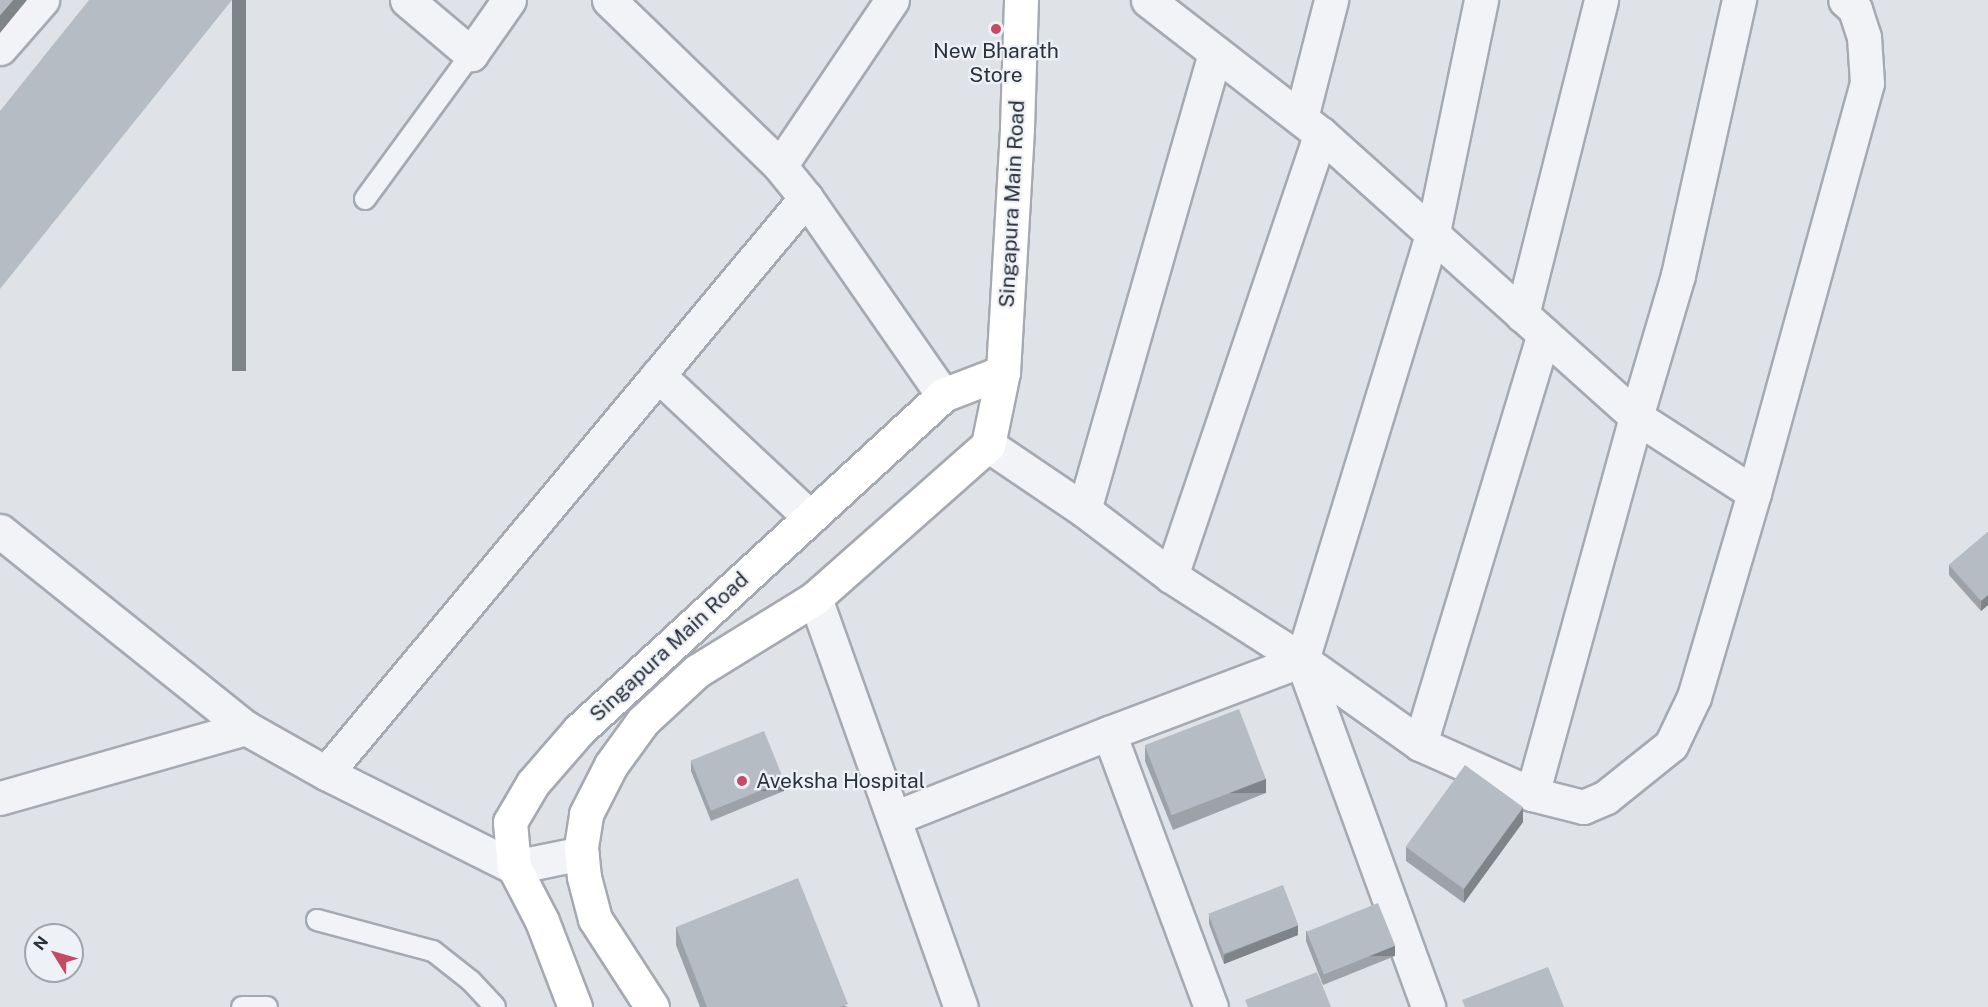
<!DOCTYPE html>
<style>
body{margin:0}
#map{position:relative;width:1988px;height:1007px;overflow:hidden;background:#dfe2e7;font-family:"Public Sans",sans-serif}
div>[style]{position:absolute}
.roads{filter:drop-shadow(2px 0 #a5a9b1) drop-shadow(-2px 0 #a5a9b1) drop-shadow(0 2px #a5a9b1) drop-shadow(0 -2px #a5a9b1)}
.lane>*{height:20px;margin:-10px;padding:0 10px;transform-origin:10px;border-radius:10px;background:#f1f3f6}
.street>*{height:33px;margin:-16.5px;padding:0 16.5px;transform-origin:16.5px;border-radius:16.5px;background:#f1f3f6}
.secondary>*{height:33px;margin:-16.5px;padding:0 16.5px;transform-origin:16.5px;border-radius:16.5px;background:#fff}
.wall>*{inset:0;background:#9da2a9}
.shaded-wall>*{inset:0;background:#7f8489;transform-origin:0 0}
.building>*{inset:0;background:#b6bcc4;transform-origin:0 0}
.dots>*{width:16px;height:16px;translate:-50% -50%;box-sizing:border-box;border:3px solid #eef1f5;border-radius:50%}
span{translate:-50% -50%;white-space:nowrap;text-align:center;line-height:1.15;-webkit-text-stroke:4.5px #eef1f5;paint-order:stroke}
.poi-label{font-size:21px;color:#29313d}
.left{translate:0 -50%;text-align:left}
.street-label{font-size:21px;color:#29313d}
.north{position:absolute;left:24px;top:923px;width:60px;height:60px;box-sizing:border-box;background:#eef1f5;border:2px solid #9fa4ab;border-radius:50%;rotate:307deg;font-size:16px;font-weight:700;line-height:24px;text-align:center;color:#29313d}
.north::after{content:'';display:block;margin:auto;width:21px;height:27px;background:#c54b63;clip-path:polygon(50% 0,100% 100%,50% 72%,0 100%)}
</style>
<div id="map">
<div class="roads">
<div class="lane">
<i style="left:365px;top:199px;width:180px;rotate:-53.8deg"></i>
<i style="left:317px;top:920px;width:120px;rotate:15deg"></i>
<i style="left:433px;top:951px;width:48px;rotate:38.3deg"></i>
<i style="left:471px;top:981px;width:35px;rotate:47deg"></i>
<i style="left:242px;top:1007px;width:25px"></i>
</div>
<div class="street">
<i style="left:407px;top:0;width:84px;rotate:40.2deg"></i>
<i style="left:471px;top:54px;width:66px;rotate:-54.9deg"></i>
<i style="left:609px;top:0;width:238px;rotate:44.1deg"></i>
<i style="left:892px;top:0;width:200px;rotate:124deg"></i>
<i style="left:780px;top:166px;width:41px;rotate:50.9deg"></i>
<i style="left:806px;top:198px;width:240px;rotate:55.2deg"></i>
<i style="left:1148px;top:0;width:219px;rotate:37.8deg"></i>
<i style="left:1321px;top:134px;width:423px;rotate:41.9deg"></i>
<i style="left:1636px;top:417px;width:391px;rotate:105.4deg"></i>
<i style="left:0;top:48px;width:64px;rotate:-48.8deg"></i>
<i style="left:1301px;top:118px;width:122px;rotate:-75.7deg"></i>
<i style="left:1522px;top:315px;width:325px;rotate:-75.9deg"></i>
<i style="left:658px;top:375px;width:208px;rotate:43.1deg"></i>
<i style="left:988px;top:445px;width:116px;rotate:34.1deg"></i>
<i style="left:1084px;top:510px;width:109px;rotate:37.2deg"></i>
<i style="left:1171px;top:576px;width:156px;rotate:32.7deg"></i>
<i style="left:1302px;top:660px;width:369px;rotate:70deg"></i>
<i style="left:1754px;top:493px;width:425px;rotate:-74.6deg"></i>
<i style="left:1867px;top:83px;width:46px;rotate:-93.7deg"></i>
<i style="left:1864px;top:37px;width:29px;rotate:-108deg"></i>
<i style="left:1855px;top:9px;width:13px;rotate:-138deg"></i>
<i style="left:1084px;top:510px;width:476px;rotate:-74deg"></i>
<i style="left:0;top:531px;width:315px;rotate:38.7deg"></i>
<i style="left:246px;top:728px;width:92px;rotate:29.4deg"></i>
<i style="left:326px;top:773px;width:210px;rotate:26.6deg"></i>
<i style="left:514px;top:867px;width:69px;rotate:-11.6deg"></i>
<i style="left:1171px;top:576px;width:467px;rotate:-71.3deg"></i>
<i style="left:815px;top:598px;width:434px;rotate:70.4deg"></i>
<i style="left:1302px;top:660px;width:448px;rotate:-73deg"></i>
<i style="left:1433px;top:232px;width:237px;rotate:-78.3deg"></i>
<i style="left:1109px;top:733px;width:206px;rotate:-20.7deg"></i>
<i style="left:1302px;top:660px;width:145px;rotate:35.4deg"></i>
<i style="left:1420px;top:744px;width:123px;rotate:24.1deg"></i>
<i style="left:1532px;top:794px;width:53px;rotate:14.3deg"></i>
<i style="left:1583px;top:807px;width:25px;rotate:-23deg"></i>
<i style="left:1606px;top:797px;width:83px;rotate:-38.7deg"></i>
<i style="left:1671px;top:745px;width:53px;rotate:-64.4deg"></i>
<i style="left:1694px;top:697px;width:213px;rotate:-73.6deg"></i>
<i style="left:1754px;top:493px;width:140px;rotate:-147.2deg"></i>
<i style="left:1636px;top:417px;width:148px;rotate:-73.5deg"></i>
<i style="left:1678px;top:275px;width:282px;rotate:-77.5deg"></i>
<i style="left:1420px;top:744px;width:428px;rotate:-73.2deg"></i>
<i style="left:326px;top:773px;width:749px;rotate:-50.15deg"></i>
<i style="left:0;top:798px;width:256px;rotate:-15.9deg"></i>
<i style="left:894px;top:818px;width:231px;rotate:-21.6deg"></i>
<i style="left:1109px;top:733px;width:292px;rotate:69.6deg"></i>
</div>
<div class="secondary">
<i style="left:575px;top:1007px;width:92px;rotate:-111deg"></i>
<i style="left:542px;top:921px;width:61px;rotate:-117.4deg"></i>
<i style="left:514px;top:867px;width:45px;rotate:-95.1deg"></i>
<i style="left:510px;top:822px;width:45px;rotate:-59.5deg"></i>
<i style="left:533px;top:783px;width:70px;rotate:-49deg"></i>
<i style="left:579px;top:730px;width:495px;rotate:-42.6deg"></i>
<i style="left:943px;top:395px;width:64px;rotate:-21deg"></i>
<i style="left:652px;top:1007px;width:105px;rotate:-122.9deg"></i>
<i style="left:595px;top:919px;width:43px;rotate:-104.7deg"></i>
<i style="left:584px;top:877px;width:30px;rotate:-96deg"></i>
<i style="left:581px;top:847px;width:33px;rotate:-81deg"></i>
<i style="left:586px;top:814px;width:55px;rotate:-63deg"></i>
<i style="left:611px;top:765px;width:54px;rotate:-54deg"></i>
<i style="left:643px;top:721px;width:74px;rotate:-42.8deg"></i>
<i style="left:697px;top:671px;width:139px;rotate:-31.7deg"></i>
<i style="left:815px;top:598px;width:231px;rotate:-41.5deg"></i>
<i style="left:988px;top:445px;width:75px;rotate:-78.4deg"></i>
<i style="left:1003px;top:372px;width:244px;rotate:-86.7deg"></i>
<i style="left:1017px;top:128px;width:128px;rotate:-88.2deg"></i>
</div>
</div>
<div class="wall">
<i style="clip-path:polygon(1988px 532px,1988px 605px,1981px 611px,1949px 575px,1949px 565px)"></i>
<i style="clip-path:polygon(1145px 747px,1266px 793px,1173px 830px,1145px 761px)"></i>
<i style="clip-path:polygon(691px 761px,784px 791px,711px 821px,691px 771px)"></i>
<i style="clip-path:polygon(1523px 822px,1464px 903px,1406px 861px,1406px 847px)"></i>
<i style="clip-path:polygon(1209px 915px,1298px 935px,1224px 964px,1209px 924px)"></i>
<i style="clip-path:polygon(676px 927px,848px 1007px,700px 1007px,676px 945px)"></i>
<i style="clip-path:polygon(1306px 931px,1395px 956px,1323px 985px,1306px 941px)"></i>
</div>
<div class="shaded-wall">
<i style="clip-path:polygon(13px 0,27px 0,0 33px,0 15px)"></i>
<i style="left:232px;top:0;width:14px;height:371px"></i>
<i style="clip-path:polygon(1988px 595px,1988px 605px,1981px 611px,1981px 601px)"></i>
<i style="left:1266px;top:779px;width:14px;height:100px;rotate:90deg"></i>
<i style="left:784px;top:781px;width:10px;height:79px;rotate:90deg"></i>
<i style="clip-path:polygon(1523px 807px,1523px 822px,1464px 903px,1464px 889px)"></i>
<i style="clip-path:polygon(1298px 925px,1298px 935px,1224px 964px,1224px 955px)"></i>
<i style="left:1395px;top:946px;width:10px;height:78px;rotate:90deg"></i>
</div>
<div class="building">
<i style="clip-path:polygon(0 0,13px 0,0 15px)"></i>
<i style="clip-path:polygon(89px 0,232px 0,0 289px,0 111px)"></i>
<i style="clip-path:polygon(1988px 532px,1988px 595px,1981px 601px,1949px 565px)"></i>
<i style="left:1239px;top:709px;width:75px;height:101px;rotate:69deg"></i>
<i style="left:764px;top:731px;width:54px;height:79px;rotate:68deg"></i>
<i style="left:1465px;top:765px;width:72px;height:101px;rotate:36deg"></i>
<i style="clip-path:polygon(798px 878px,848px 1004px,840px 1007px,707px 1007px,676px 927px)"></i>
<i style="left:1283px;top:885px;width:43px;height:80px;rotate:69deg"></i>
<i style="left:1378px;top:903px;width:46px;height:77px;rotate:68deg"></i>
<i style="clip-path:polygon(1548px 967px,1564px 1007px,1465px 1007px,1462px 1000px)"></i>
<i style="clip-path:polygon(1317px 972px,1331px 1007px,1248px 1007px,1245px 1000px)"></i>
</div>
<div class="dots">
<i style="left:996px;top:29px;background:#c54b63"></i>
<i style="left:742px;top:781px;background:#c54b63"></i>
</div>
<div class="poi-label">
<span style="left:996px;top:63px">New Bharath<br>Store</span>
<span class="left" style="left:756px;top:781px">Aveksha Hospital</span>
</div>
<div class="street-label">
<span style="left:1012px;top:204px;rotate:-87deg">Singapura Main Road</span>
<span style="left:669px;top:647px;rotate:-43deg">Singapura Main Road</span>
</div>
<div class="north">N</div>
</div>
